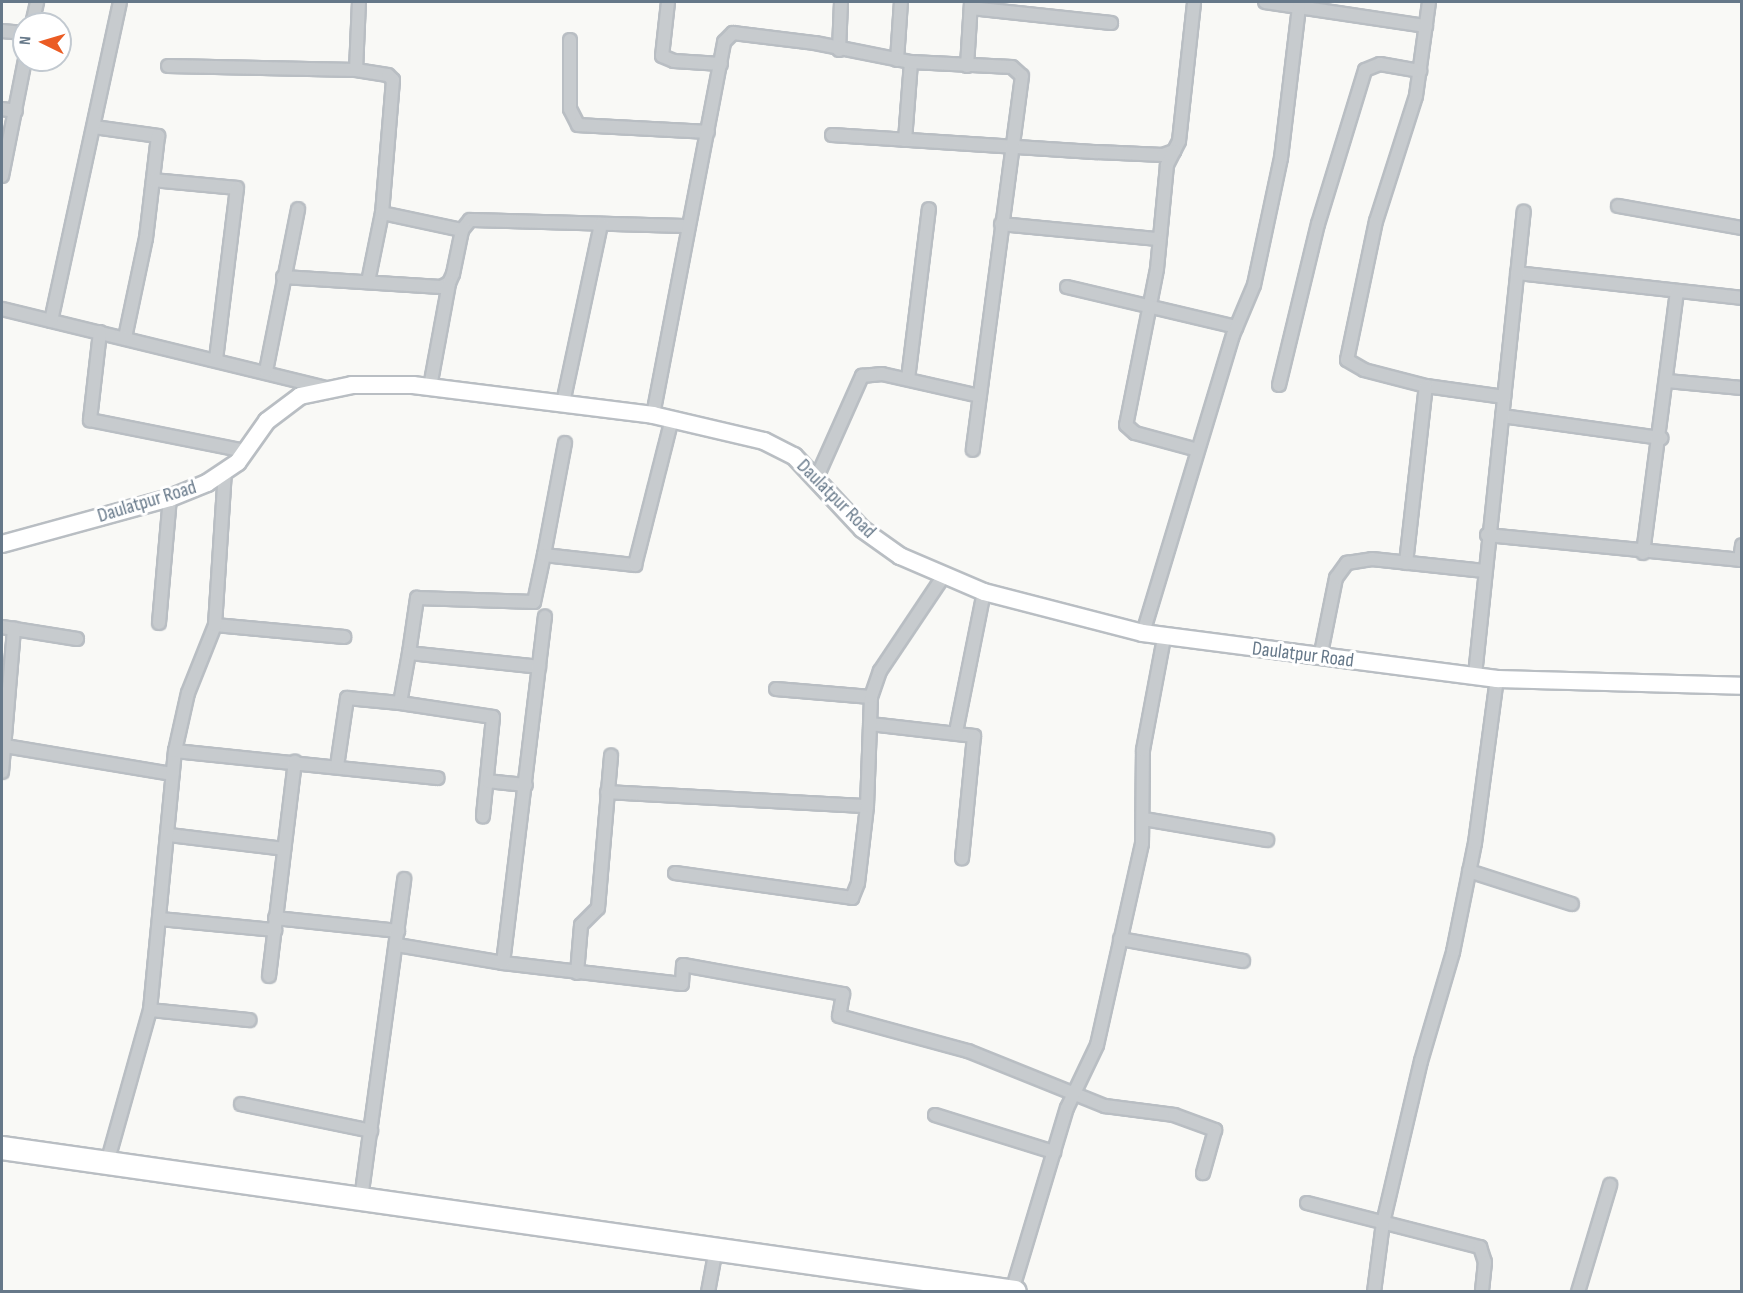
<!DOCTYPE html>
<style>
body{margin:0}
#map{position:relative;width:1743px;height:1293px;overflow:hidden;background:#f9f9f6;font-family:"Sofia Sans Condensed",sans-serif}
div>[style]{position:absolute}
.roads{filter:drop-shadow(2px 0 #b9bec3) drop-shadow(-2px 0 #b9bec3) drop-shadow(0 2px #b9bec3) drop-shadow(0 -2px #b9bec3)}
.street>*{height:12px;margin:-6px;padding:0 6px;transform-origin:6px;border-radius:6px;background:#c7cbce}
.secondary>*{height:16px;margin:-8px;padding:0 8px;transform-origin:8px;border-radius:8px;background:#fff}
.highway>*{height:22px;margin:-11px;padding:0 11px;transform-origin:11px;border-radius:11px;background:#fff}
span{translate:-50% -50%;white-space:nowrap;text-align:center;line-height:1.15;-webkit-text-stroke:6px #fff;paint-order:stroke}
.street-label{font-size:20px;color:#667889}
.frame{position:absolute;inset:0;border:3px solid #667889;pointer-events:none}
.north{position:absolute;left:12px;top:12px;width:60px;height:60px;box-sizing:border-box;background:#fff;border:2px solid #c2c9d0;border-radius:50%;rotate:275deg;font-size:16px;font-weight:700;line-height:24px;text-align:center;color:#667889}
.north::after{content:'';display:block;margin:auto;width:21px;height:27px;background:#eb5c24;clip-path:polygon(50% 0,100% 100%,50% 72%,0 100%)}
</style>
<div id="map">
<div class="roads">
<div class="street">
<i style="left:668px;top:2px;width:54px;rotate:96.3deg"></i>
<i style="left:662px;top:56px;width:13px;rotate:23deg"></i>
<i style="left:674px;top:61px;width:47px;rotate:3.7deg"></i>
<i style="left:1265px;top:2px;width:163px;rotate:8.5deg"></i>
<i style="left:1429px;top:2px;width:95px;rotate:97.9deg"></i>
<i style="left:1416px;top:96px;width:131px;rotate:107.7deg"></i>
<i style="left:1376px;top:221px;width:142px;rotate:101.8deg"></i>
<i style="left:1347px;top:360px;width:20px;rotate:30deg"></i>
<i style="left:1364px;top:370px;width:64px;rotate:14.5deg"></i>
<i style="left:1426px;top:386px;width:79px;rotate:8deg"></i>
<i style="left:971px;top:8px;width:141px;rotate:6.1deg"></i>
<i style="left:32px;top:24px;width:23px;rotate:-77deg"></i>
<i style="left:2px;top:31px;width:22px;rotate:5deg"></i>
<i style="left:570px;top:40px;width:69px;rotate:90deg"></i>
<i style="left:570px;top:109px;width:18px;rotate:63deg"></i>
<i style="left:578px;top:125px;width:130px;rotate:3.1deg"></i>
<i style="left:839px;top:50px;width:48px;rotate:-87.6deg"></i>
<i style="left:897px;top:60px;width:58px;rotate:-86.1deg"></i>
<i style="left:168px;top:66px;width:188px;rotate:1.2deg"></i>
<i style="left:356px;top:70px;width:32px;rotate:9deg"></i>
<i style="left:388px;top:75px;width:7px;rotate:45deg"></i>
<i style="left:393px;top:80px;width:133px;rotate:94.7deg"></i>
<i style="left:382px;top:213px;width:70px;rotate:101.5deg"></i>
<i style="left:967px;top:66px;width:64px;rotate:-86.4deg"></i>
<i style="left:356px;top:70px;width:68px;rotate:-87.5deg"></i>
<i style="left:2px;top:109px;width:14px;rotate:8deg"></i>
<i style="left:94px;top:127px;width:65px;rotate:8deg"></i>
<i style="left:158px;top:136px;width:103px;rotate:96.7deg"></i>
<i style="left:146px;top:238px;width:102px;rotate:101.9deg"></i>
<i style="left:832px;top:135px;width:266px;rotate:3.7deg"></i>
<i style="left:1097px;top:152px;width:66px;rotate:2.6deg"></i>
<i style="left:1163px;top:155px;width:12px;rotate:-20deg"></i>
<i style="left:1174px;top:151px;width:11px;rotate:-63deg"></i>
<i style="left:1179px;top:141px;width:140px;rotate:-83.8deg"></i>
<i style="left:905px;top:140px;width:78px;rotate:-85.6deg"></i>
<i style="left:1174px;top:151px;width:16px;rotate:117deg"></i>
<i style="left:1167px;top:165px;width:104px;rotate:95.5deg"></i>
<i style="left:1157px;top:269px;width:159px;rotate:101.2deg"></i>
<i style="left:1126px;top:425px;width:12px;rotate:42deg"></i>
<i style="left:1135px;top:433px;width:65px;rotate:15.1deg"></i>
<i style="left:2px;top:176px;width:118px;rotate:-78.8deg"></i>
<i style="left:153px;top:180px;width:84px;rotate:5.4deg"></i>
<i style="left:237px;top:188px;width:172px;rotate:97deg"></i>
<i style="left:1618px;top:206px;width:126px;rotate:10.1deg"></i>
<i style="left:382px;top:213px;width:82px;rotate:12deg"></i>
<i style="left:1001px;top:224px;width:157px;rotate:5.5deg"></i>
<i style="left:1517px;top:273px;width:226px;rotate:6.3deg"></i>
<i style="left:283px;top:277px;width:158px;rotate:3.6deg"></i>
<i style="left:441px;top:287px;width:9px;rotate:-27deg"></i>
<i style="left:449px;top:283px;width:10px;rotate:-66deg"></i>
<i style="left:453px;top:274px;width:45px;rotate:-78.4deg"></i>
<i style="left:462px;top:230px;width:13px;rotate:-51deg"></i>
<i style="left:470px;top:220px;width:217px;rotate:1.6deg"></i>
<i style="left:1067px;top:287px;width:174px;rotate:13.3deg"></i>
<i style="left:2px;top:309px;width:333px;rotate:13.7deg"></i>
<i style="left:51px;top:321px;width:326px;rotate:-77.8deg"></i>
<i style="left:100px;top:332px;width:89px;rotate:96.5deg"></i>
<i style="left:90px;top:420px;width:158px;rotate:11.3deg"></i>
<i style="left:266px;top:371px;width:165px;rotate:-78.8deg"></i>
<i style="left:908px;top:379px;width:171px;rotate:-83deg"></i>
<i style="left:1667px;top:381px;width:75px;rotate:5.3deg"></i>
<i style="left:1279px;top:385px;width:166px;rotate:-76.4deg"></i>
<i style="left:1318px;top:224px;width:161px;rotate:-73deg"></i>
<i style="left:1365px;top:70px;width:16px;rotate:-22deg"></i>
<i style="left:1380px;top:64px;width:41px;rotate:9.9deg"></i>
<i style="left:430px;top:387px;width:106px;rotate:-79.6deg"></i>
<i style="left:563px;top:403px;width:183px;rotate:-78deg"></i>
<i style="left:653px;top:415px;width:380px;rotate:-79.2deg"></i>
<i style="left:724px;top:42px;width:13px;rotate:-45deg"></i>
<i style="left:733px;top:33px;width:83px;rotate:7deg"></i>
<i style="left:815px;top:43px;width:98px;rotate:11.2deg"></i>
<i style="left:911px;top:62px;width:101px;rotate:2.8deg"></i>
<i style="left:1012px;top:67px;width:13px;rotate:42deg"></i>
<i style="left:1022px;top:76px;width:377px;rotate:97.5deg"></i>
<i style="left:1502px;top:416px;width:161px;rotate:7.9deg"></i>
<i style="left:817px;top:477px;width:111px;rotate:-66deg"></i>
<i style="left:862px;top:376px;width:20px;rotate:-6deg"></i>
<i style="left:882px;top:374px;width:100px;rotate:12.7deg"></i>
<i style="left:1487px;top:535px;width:256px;rotate:5.6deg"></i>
<i style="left:1643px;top:553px;width:264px;rotate:-82.6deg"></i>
<i style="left:544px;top:555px;width:114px;rotate:-79.4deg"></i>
<i style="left:1740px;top:560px;width:15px;rotate:-82deg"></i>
<i style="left:1406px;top:563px;width:178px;rotate:-83.6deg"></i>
<i style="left:159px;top:623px;width:125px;rotate:-85deg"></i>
<i style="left:215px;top:625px;width:130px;rotate:5.3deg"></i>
<i style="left:2px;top:627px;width:76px;rotate:9.1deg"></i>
<i style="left:1143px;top:633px;width:311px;rotate:-73.2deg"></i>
<i style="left:1233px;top:335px;width:54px;rotate:-67.2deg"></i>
<i style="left:1254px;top:285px;width:130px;rotate:-78deg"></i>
<i style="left:1281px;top:158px;width:153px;rotate:-83.2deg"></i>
<i style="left:409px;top:653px;width:56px;rotate:-81.7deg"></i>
<i style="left:417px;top:598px;width:117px;rotate:2deg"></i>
<i style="left:534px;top:602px;width:48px;rotate:-78deg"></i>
<i style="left:544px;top:555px;width:92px;rotate:6.3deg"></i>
<i style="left:635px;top:565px;width:151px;rotate:-75.8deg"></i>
<i style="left:1320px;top:658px;width:82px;rotate:-78.7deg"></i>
<i style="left:1336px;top:578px;width:19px;rotate:-54deg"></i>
<i style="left:1347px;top:563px;width:25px;rotate:-9deg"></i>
<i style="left:1372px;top:559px;width:113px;rotate:6.1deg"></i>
<i style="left:1475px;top:675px;width:466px;rotate:-84deg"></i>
<i style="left:776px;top:689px;width:95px;rotate:4.8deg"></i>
<i style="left:400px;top:703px;width:94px;rotate:8.6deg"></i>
<i style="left:493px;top:717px;width:100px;rotate:95.8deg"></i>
<i style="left:870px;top:724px;width:105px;rotate:6.6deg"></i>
<i style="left:974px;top:736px;width:123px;rotate:95.6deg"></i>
<i style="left:956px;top:732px;width:143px;rotate:-78.7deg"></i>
<i style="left:5px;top:746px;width:170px;rotate:9.5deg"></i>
<i style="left:175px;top:751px;width:264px;rotate:5.9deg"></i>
<i style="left:337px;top:766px;width:69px;rotate:-81.6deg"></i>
<i style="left:347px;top:698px;width:53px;rotate:5.4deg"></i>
<i style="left:400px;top:703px;width:51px;rotate:-79.8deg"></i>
<i style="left:409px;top:653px;width:131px;rotate:6.1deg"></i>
<i style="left:2px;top:772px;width:144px;rotate:-85.2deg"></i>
<i style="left:487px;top:781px;width:39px;rotate:6deg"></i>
<i style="left:607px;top:792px;width:260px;rotate:3.1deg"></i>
<i style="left:1144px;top:819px;width:125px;rotate:9.7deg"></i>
<i style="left:169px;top:835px;width:116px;rotate:6.9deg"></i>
<i style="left:1469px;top:871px;width:108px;rotate:17.8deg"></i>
<i style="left:675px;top:873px;width:179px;rotate:8deg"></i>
<i style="left:852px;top:898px;width:16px;rotate:-68deg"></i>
<i style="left:858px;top:883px;width:78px;rotate:-83.3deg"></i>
<i style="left:867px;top:806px;width:109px;rotate:-87.9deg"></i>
<i style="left:871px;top:697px;width:28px;rotate:-71deg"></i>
<i style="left:880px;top:671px;width:113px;rotate:-56.2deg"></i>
<i style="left:275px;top:918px;width:124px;rotate:6deg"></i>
<i style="left:160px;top:919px;width:116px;rotate:5.5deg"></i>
<i style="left:1120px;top:939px;width:125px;rotate:10.1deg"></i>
<i style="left:397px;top:945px;width:108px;rotate:9.6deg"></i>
<i style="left:503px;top:963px;width:180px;rotate:6.7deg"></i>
<i style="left:682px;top:984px;width:19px;rotate:-87deg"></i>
<i style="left:683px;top:965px;width:163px;rotate:10.3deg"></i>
<i style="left:843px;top:994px;width:22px;rotate:100deg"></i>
<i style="left:839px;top:1016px;width:134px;rotate:15.2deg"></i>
<i style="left:968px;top:1051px;width:148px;rotate:21.9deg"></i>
<i style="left:1105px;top:1106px;width:70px;rotate:7.4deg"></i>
<i style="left:1174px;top:1115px;width:44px;rotate:20.1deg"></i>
<i style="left:1215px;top:1130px;width:45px;rotate:105.6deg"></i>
<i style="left:503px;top:963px;width:349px;rotate:-83.1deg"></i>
<i style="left:577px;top:973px;width:48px;rotate:-85.2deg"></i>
<i style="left:581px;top:925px;width:24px;rotate:-45deg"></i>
<i style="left:598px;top:908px;width:153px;rotate:-85.1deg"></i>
<i style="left:269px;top:976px;width:216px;rotate:-83.1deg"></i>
<i style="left:150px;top:1010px;width:100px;rotate:5.8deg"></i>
<i style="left:241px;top:1104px;width:133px;rotate:11.7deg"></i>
<i style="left:935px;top:1115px;width:125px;rotate:17.3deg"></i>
<i style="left:107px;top:1163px;width:159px;rotate:-74.3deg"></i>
<i style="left:150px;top:1010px;width:260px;rotate:-84.5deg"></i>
<i style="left:175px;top:751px;width:59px;rotate:-77.4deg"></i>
<i style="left:188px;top:693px;width:73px;rotate:-68.3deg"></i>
<i style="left:215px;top:625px;width:153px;rotate:-86.3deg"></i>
<i style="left:361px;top:1199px;width:323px;rotate:-82.3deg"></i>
<i style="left:1307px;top:1203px;width:179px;rotate:14.3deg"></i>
<i style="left:1480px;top:1247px;width:16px;rotate:72deg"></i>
<i style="left:1485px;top:1262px;width:30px;rotate:96deg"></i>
<i style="left:1012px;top:1291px;width:191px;rotate:-73.3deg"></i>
<i style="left:1067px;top:1108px;width:70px;rotate:-64.5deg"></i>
<i style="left:1097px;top:1045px;width:206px;rotate:-77.4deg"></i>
<i style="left:1142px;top:844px;width:94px;rotate:-89.4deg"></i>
<i style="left:1143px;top:750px;width:114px;rotate:-79.4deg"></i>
<i style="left:708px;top:1292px;width:44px;rotate:-79.5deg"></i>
<i style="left:1374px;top:1292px;width:70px;rotate:-82.6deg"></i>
<i style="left:1383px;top:1223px;width:166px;rotate:-76.8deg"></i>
<i style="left:1421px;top:1061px;width:114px;rotate:-73.6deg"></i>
<i style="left:1453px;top:952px;width:111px;rotate:-78.6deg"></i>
<i style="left:1475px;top:843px;width:165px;rotate:-82.4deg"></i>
<i style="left:1578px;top:1292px;width:112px;rotate:-73.3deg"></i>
</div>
<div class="secondary">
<i style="left:2px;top:544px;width:174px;rotate:-15.3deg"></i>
<i style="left:170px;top:498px;width:40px;rotate:-22deg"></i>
<i style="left:207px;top:483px;width:37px;rotate:-34deg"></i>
<i style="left:238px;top:462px;width:50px;rotate:-54.7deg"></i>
<i style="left:267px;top:421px;width:41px;rotate:-37.1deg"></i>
<i style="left:300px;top:396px;width:53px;rotate:-11.9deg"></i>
<i style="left:352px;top:385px;width:61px"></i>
<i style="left:413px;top:385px;width:242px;rotate:7.1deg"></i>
<i style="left:653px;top:415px;width:114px;rotate:13.2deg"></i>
<i style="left:764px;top:441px;width:34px;rotate:27deg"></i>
<i style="left:794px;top:456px;width:100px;rotate:47deg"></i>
<i style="left:862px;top:529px;width:47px;rotate:35.4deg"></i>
<i style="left:900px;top:556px;width:91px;rotate:23.2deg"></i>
<i style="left:984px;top:592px;width:164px;rotate:14.5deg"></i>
<i style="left:1143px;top:633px;width:357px;rotate:7.4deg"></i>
<i style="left:1497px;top:679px;width:245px;rotate:1.6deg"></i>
</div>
<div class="highway">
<i style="left:2px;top:1148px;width:1023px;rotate:8.09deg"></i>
</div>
</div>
<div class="street-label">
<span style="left:836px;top:499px;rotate:45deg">Daulatpur Road</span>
<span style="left:147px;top:502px;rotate:-17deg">Daulatpur Road</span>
<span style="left:1303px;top:655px;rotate:7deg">Daulatpur Road</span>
</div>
<div class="frame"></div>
<div class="north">N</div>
</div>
